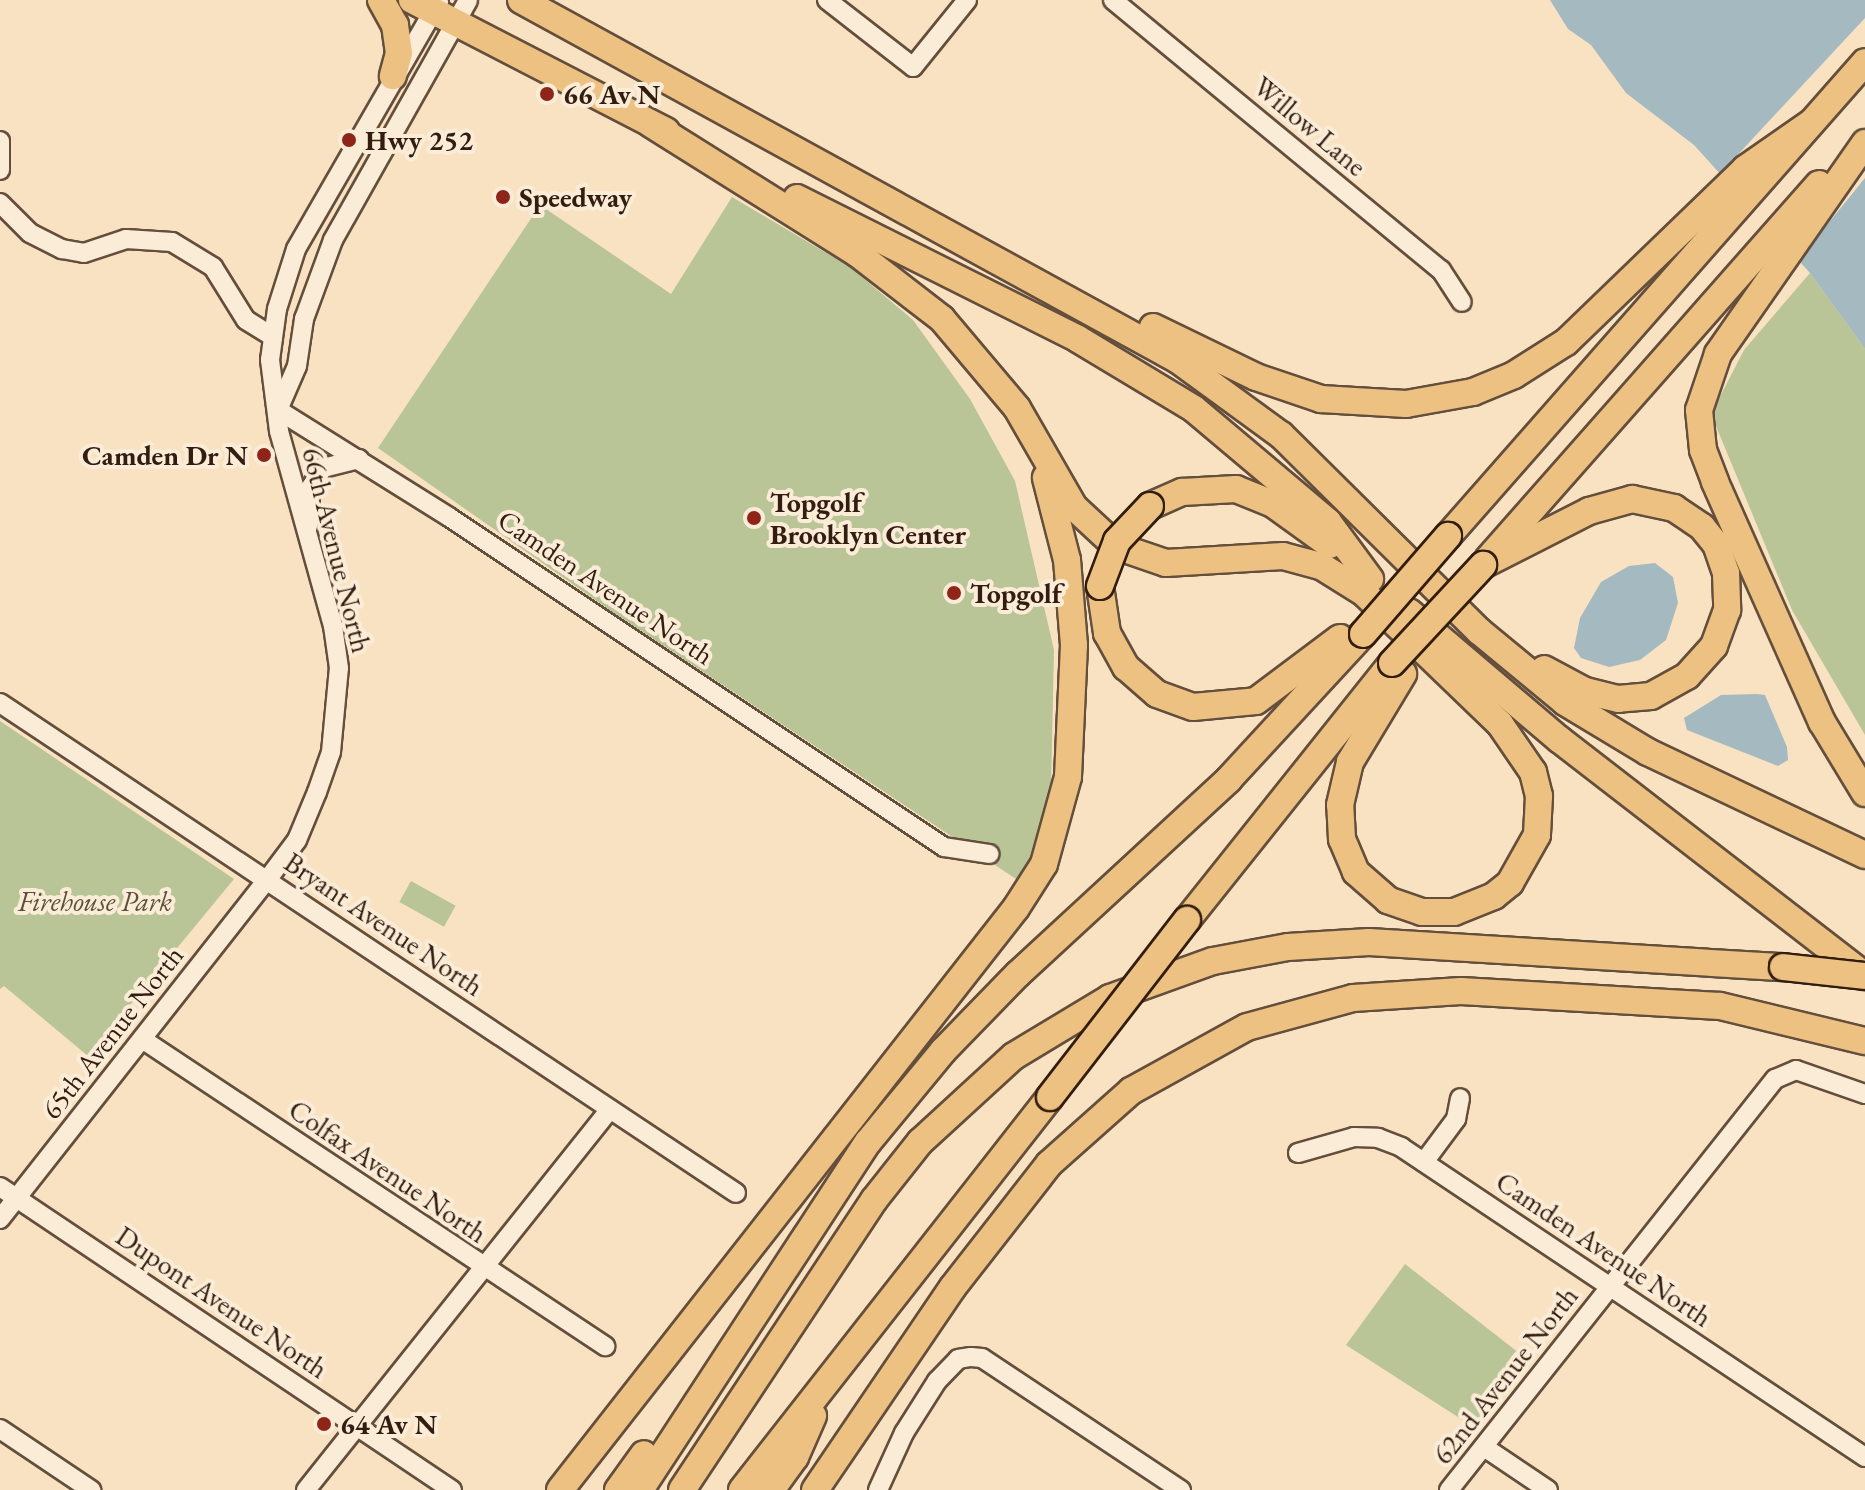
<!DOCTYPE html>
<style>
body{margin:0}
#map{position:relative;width:1865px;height:1490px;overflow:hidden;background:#f9e2c2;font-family:"EB Garamond",serif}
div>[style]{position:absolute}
.green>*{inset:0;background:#b9c497;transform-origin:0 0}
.water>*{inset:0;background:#a5bac0}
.pier>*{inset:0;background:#f9e2c2}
.roads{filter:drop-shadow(2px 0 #644e3c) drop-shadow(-2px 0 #644e3c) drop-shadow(0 2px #644e3c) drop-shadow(0 -2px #644e3c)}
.minor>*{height:18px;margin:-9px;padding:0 9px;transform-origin:9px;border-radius:9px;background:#fbecd7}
.highway>*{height:26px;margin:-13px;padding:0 13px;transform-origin:13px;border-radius:13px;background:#ecc181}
.bridges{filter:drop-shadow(2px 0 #321d10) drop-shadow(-2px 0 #321d10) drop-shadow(0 2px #321d10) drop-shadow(0 -2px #321d10)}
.highway-bridge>*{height:26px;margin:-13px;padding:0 13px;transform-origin:13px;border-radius:13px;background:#ecc181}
.dots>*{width:22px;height:22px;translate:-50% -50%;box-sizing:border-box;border:4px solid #fbecd7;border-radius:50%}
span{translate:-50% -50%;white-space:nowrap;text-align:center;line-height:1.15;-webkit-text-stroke:8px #fbecd7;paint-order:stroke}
.poi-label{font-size:28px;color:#321d10;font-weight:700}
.left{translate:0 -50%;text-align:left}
.right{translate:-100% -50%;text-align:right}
.street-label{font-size:28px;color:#321d10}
.park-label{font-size:28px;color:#5a4f38;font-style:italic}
</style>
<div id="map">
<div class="green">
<i style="clip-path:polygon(732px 197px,850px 267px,913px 320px,970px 399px,1015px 481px,1054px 650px,1051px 790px,1042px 830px,1019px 881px,611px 611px,378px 448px,540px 205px,671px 294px)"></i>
<i style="clip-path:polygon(1810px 273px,1865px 349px,1865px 735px,1792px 610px,1711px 414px,1744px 350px)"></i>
<i style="clip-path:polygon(0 721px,234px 879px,88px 1056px,4px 986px,0 989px)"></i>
<i style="left:411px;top:881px;width:51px;height:24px;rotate:29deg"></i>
<i style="clip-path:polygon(1405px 1264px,1528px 1360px,1475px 1428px,1346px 1345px)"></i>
</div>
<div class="water">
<i style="clip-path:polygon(1550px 0,1865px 0,1865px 349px,1810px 273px,1694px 145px,1626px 93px,1591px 45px,1568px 29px)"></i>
<i style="clip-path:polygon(1655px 563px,1673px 577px,1678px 603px,1666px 640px,1640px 660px,1609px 667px,1581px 658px,1574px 648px,1580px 618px,1601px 582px,1629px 566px)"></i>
<i style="clip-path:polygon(1757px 694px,1765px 695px,1787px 747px,1788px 760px,1778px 766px,1687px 730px,1684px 718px,1721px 695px)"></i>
</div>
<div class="pier">
<i style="clip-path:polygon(1865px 18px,1865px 178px,1796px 263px,1717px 177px)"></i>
</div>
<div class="roads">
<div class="minor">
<i style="left:827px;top:0;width:109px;rotate:37.9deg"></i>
<i style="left:913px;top:67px;width:86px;rotate:-51.1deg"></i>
<i style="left:1113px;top:0;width:425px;rotate:39.5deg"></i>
<i style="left:1441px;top:270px;width:38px;rotate:57deg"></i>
<i style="left:0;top:141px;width:29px;rotate:90deg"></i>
<i style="left:0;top:203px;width:42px;rotate:45deg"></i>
<i style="left:30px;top:233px;width:36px;rotate:27deg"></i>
<i style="left:62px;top:249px;width:22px;rotate:10deg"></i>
<i style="left:84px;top:253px;width:44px;rotate:-18.4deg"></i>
<i style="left:126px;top:239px;width:46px;rotate:3.7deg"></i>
<i style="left:172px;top:242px;width:48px;rotate:31.4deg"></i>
<i style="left:213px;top:267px;width:62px;rotate:58.1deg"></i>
<i style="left:246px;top:320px;width:32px;rotate:32deg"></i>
<i style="left:278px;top:410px;width:202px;rotate:32deg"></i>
<i style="left:449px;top:517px;width:595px;rotate:33.69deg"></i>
<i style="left:944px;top:847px;width:46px;rotate:8.8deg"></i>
<i style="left:278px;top:410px;width:48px;rotate:-66.6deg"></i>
<i style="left:297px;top:366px;width:48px;rotate:-81.5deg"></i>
<i style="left:304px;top:319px;width:84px;rotate:-69.8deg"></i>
<i style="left:333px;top:240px;width:275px;rotate:-60.6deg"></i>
<i style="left:308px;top:526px;width:39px;rotate:-86deg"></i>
<i style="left:311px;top:487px;width:22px;rotate:-58deg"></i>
<i style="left:323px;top:468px;width:37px;rotate:-14deg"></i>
<i style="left:0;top:703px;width:884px;rotate:33.65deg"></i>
<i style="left:142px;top:1039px;width:556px;rotate:33.55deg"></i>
<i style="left:1298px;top:1153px;width:58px;rotate:-15.9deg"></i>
<i style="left:1354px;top:1137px;width:24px;rotate:2deg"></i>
<i style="left:1378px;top:1138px;width:25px;rotate:21deg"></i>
<i style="left:1401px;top:1147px;width:558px;rotate:33.75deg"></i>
<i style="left:1424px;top:1162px;width:54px;rotate:-53.3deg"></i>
<i style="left:1456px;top:1119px;width:21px;rotate:-79deg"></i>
<i style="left:0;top:1187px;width:544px;rotate:33.84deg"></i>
<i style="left:0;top:1219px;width:432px;rotate:-51.8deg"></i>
<i style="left:267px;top:880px;width:50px;rotate:-53.1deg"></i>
<i style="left:297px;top:840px;width:52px;rotate:-67.4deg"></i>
<i style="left:317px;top:792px;width:42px;rotate:-70.7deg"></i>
<i style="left:331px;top:752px;width:84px;rotate:-84.6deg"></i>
<i style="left:339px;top:668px;width:42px;rotate:-98.1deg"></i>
<i style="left:333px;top:626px;width:202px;rotate:-105.5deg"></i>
<i style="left:279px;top:431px;width:72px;rotate:-97.2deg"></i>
<i style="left:270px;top:360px;width:51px;rotate:-82.2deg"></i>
<i style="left:277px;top:309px;width:63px;rotate:-72.4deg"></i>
<i style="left:296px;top:249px;width:286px;rotate:-60deg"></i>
<i style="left:0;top:1429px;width:110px;rotate:33.8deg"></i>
<i style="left:1484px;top:1447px;width:77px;rotate:33.9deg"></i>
<i style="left:306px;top:1490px;width:487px;rotate:-51.4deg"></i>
<i style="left:878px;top:1490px;width:63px;rotate:-65.5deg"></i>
<i style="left:904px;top:1433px;width:62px;rotate:-57.6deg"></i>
<i style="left:937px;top:1381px;width:30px;rotate:-46deg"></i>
<i style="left:958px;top:1359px;width:13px;rotate:-9deg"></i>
<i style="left:971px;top:1357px;width:11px;rotate:5deg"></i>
<i style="left:982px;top:1358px;width:239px;rotate:33.6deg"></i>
<i style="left:1449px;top:1490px;width:525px;rotate:-51.58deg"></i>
<i style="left:1775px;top:1079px;width:23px;rotate:-23deg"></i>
<i style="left:1796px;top:1070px;width:73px;rotate:19.2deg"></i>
</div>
<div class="highway">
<i style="left:381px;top:0;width:29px;rotate:61deg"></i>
<i style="left:395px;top:25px;width:28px;rotate:82deg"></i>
<i style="left:399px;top:53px;width:24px;rotate:105deg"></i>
<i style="left:412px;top:0;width:286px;rotate:27.3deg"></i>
<i style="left:521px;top:0;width:749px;rotate:28.72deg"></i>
<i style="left:1178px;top:360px;width:127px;rotate:36.1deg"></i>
<i style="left:1281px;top:435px;width:279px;rotate:44.7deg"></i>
<i style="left:1479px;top:631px;width:112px;rotate:39.5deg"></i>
<i style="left:1565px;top:702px;width:97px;rotate:31.1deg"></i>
<i style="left:1648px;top:752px;width:240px;rotate:25.4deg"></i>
<i style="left:651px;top:124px;width:244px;rotate:32.1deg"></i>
<i style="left:858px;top:254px;width:106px;rotate:37.7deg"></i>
<i style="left:942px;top:319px;width:116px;rotate:49.9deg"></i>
<i style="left:1017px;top:408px;width:114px;rotate:60.1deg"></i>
<i style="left:1074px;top:507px;width:57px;rotate:42.9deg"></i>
<i style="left:1116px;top:546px;width:53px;rotate:18.8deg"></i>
<i style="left:1166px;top:563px;width:117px;rotate:-3.4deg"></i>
<i style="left:1283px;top:556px;width:39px;rotate:15deg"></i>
<i style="left:1321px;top:566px;width:51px;rotate:32.1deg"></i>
<i style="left:1364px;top:593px;width:189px;rotate:43.9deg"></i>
<i style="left:1500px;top:724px;width:58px;rotate:55.5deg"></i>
<i style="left:1533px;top:772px;width:25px;rotate:76deg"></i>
<i style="left:1539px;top:796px;width:39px;rotate:93deg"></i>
<i style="left:1537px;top:835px;width:55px;rotate:119.4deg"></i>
<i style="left:1510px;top:883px;width:21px;rotate:141deg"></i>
<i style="left:1494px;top:896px;width:43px;rotate:158.2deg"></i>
<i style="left:1454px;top:912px;width:32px;rotate:180deg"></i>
<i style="left:1422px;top:912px;width:36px;rotate:-161deg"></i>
<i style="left:1388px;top:900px;width:43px;rotate:-138.8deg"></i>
<i style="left:1356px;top:872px;width:36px;rotate:-113deg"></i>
<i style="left:1342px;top:839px;width:34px;rotate:-93deg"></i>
<i style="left:1340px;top:805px;width:44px;rotate:-76.9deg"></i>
<i style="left:1350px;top:762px;width:103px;rotate:-58.9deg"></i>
<i style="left:1865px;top:143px;width:257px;rotate:124.9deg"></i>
<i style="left:1718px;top:354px;width:59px;rotate:108.7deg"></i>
<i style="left:1699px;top:410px;width:40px;rotate:84.3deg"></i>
<i style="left:1703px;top:450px;width:34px;rotate:69deg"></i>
<i style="left:1715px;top:482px;width:263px;rotate:66deg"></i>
<i style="left:1822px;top:722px;width:83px;rotate:58.8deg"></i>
<i style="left:797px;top:198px;width:314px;rotate:26.6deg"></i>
<i style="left:1078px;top:339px;width:135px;rotate:31.1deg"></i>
<i style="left:1194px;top:409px;width:175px;rotate:40.1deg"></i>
<i style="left:1328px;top:522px;width:71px;rotate:53.6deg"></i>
<i style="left:1153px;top:327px;width:114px;rotate:25.9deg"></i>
<i style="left:1256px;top:377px;width:69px;rotate:18.7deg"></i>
<i style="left:1321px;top:399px;width:85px;rotate:3.4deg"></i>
<i style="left:1406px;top:404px;width:68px;rotate:-10.2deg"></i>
<i style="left:1473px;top:392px;width:44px;rotate:-22.5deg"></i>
<i style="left:1514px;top:375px;width:62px;rotate:-32.4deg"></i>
<i style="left:1566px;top:342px;width:249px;rotate:-44deg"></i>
<i style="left:1745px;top:169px;width:80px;rotate:-34.9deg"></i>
<i style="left:1150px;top:506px;width:35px;rotate:-24deg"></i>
<i style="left:1182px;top:492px;width:54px;rotate:-3.2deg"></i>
<i style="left:1236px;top:489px;width:40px;rotate:22deg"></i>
<i style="left:1273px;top:504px;width:70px;rotate:35.7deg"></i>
<i style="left:1448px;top:536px;width:631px;rotate:-48.66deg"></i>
<i style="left:1488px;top:559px;width:500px;rotate:-48.57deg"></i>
<i style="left:1483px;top:565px;width:119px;rotate:-27deg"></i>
<i style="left:1589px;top:511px;width:45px;rotate:-15.6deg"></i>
<i style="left:1632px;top:499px;width:43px;rotate:12.1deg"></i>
<i style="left:1674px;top:508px;width:34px;rotate:34deg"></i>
<i style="left:1702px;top:527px;width:22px;rotate:51deg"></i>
<i style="left:1716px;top:544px;width:31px;rotate:71deg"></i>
<i style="left:1726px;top:573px;width:37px;rotate:88deg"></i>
<i style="left:1727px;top:610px;width:38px;rotate:110deg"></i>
<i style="left:1714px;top:646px;width:40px;rotate:132deg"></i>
<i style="left:1687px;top:676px;width:41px;rotate:150.9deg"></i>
<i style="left:1651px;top:696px;width:33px;rotate:175deg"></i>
<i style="left:1618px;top:699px;width:36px;rotate:-166deg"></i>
<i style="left:1583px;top:690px;width:44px;rotate:-151.7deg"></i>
<i style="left:1100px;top:586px;width:48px;rotate:81.5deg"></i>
<i style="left:1107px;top:633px;width:39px;rotate:61deg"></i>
<i style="left:1126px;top:667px;width:41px;rotate:41.1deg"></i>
<i style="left:1157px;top:694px;width:38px;rotate:20deg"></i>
<i style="left:1193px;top:707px;width:63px;rotate:-5.4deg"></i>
<i style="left:1256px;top:701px;width:105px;rotate:-36.9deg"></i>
<i style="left:1409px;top:612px;width:198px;rotate:40.3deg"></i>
<i style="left:1560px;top:740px;width:386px;rotate:37.7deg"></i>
<i style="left:1187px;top:920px;width:329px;rotate:-51.4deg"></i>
<i style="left:560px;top:1490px;width:739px;rotate:-51.92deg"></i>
<i style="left:1016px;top:908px;width:52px;rotate:-57.5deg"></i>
<i style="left:1044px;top:864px;width:90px;rotate:-74.6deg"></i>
<i style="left:1068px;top:777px;width:132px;rotate:-87.4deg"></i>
<i style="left:1074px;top:645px;width:85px;rotate:-94.7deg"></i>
<i style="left:1067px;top:560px;width:85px;rotate:-104.4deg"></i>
<i style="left:618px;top:1490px;width:44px;rotate:-54.2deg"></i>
<i style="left:640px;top:1490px;width:416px;rotate:-56.8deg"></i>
<i style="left:868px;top:1142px;width:118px;rotate:-50.5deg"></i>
<i style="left:943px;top:1051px;width:107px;rotate:-45.8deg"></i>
<i style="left:1018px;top:974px;width:287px;rotate:-42.7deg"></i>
<i style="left:1229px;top:779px;width:197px;rotate:-47.3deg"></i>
<i style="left:682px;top:1490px;width:348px;rotate:-56.5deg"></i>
<i style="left:874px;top:1200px;width:74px;rotate:-51.6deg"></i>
<i style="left:920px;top:1142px;width:127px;rotate:-42.5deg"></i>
<i style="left:1014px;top:1056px;width:112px;rotate:-31.1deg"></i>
<i style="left:1110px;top:998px;width:109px;rotate:-19.8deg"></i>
<i style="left:1213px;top:961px;width:76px;rotate:-10.6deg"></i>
<i style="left:1288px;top:947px;width:81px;rotate:-3.5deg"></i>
<i style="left:1369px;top:942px;width:415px;rotate:3.5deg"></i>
<i style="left:742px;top:1490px;width:499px;rotate:-51.9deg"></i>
<i style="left:771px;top:1490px;width:41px;rotate:-54deg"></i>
<i style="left:795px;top:1457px;width:45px;rotate:-66.3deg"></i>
<i style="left:815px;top:1490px;width:245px;rotate:-55.8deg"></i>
<i style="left:953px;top:1287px;width:156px;rotate:-52deg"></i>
<i style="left:1049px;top:1164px;width:110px;rotate:-41.7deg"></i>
<i style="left:1131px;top:1091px;width:132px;rotate:-28.9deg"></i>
<i style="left:1247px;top:1027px;width:110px;rotate:-15.3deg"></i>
<i style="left:1353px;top:998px;width:108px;rotate:-3.7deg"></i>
<i style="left:1461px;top:991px;width:259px;rotate:3.3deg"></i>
<i style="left:1720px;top:1006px;width:149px;rotate:13.6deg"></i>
</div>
</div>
<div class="bridges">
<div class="highway-bridge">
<i style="left:1100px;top:586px;width:48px;rotate:-69.3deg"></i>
<i style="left:1117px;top:541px;width:48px;rotate:-46.7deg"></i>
<i style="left:1363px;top:634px;width:130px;rotate:-49.1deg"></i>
<i style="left:1392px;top:663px;width:134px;rotate:-47.1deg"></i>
<i style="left:1783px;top:967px;width:82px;rotate:6.3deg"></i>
<i style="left:1050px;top:1097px;width:224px;rotate:-52.3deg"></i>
</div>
</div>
<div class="dots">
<i style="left:547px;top:94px;background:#8f2418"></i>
<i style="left:349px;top:140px;background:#8f2418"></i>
<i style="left:503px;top:197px;background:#8f2418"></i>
<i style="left:264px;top:455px;background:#8f2418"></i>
<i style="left:754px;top:518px;background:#8f2418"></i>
<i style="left:954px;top:593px;background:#8f2418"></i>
<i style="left:324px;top:1424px;background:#8f2418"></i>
</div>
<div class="poi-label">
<span class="left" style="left:563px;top:94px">66 Av N</span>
<span class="left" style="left:365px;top:140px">Hwy 252</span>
<span class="left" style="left:519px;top:197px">Speedway</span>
<span class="right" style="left:248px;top:455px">Camden Dr N</span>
<span class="left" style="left:770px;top:518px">Topgolf<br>Brooklyn Center</span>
<span class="left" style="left:970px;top:593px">Topgolf</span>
<span class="left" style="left:340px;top:1424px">64 Av N</span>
</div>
<div class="street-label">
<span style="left:1310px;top:126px;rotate:40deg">Willow Lane</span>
<span style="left:337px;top:550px;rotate:76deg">66th Avenue North</span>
<span style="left:606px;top:587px;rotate:34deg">Camden Avenue North</span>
<span style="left:384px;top:924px;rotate:34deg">Bryant Avenue North</span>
<span style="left:112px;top:1032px;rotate:-52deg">65th Avenue North</span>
<span style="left:388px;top:1171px;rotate:34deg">Colfax Avenue North</span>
<span style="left:1604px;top:1249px;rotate:34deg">Camden Avenue North</span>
<span style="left:222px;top:1302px;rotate:34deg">Dupont Avenue North</span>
<span style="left:1505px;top:1375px;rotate:-52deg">62nd Avenue North</span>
</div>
<div class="park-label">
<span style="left:95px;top:901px">Firehouse Park</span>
</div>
</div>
